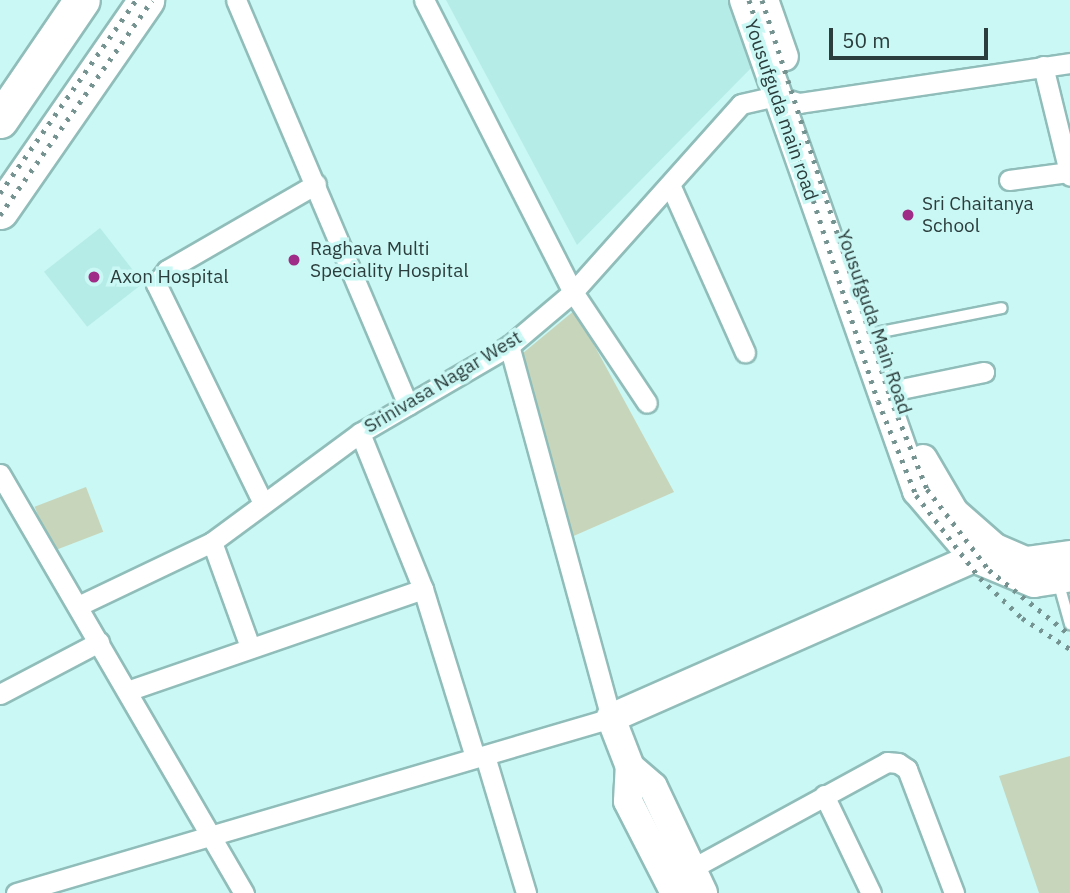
<!DOCTYPE html>
<style>
body{margin:0}
#map{position:relative;width:1070px;height:893px;overflow:hidden;background:#caf8f4;font-family:"IBM Plex Sans",sans-serif}
div>[style]{position:absolute}
.built>*{inset:0;background:#b5ece8;transform-origin:0 0}
.green>*{inset:0;background:#c7d5bb;transform-origin:0 0}
.roads{filter:drop-shadow(2px 0 #90bdb9) drop-shadow(-2px 0 #90bdb9) drop-shadow(0 2px #90bdb9) drop-shadow(0 -2px #90bdb9)}
.lane>*{height:10px;margin:-5px;padding:0 5px;transform-origin:5px;border-radius:5px;background:#fff}
.street>*{height:19px;margin:-9.5px;padding:0 9.5px;transform-origin:9.5px;border-radius:9.5px;background:#fff}
.secondary>*{height:28px;margin:-14px;padding:0 14px;transform-origin:14px;border-radius:14px;background:#fff}
.highway>*{height:35px;margin:-17.5px;padding:0 17.5px;transform-origin:17.5px;border-radius:17.5px;background:#fff}
.rail>*{height:5px;margin-top:-2.5px;transform-origin:0;background:repeating-linear-gradient(90deg,#749391 0 3.5px,transparent 0 10.5px)}
.dots>*{width:19px;height:19px;translate:-50% -50%;box-sizing:border-box;border:4px solid #caf8f4;border-radius:50%}
span{translate:-50% -50%;white-space:nowrap;text-align:center;line-height:1.15;-webkit-text-stroke:7px #caf8f4;paint-order:stroke}
.street-label{font-size:19px;color:#2b3d3c}
.poi-label{font-size:19px;color:#2b3d3c}
.left{translate:0 -50%;text-align:left}
.scale{position:absolute;left:829px;top:28px;width:159px;height:32px;box-sizing:border-box;border:4px solid #2b3d3c;border-top:0;padding-left:9px;font-size:21px;line-height:24px;white-space:nowrap;color:#2b3d3c;-webkit-text-stroke:5px #caf8f4;paint-order:stroke}
</style>
<div id="map">
<div class="built">
<i style="clip-path:polygon(446px 0,732px 0,754px 65px,577px 245px)"></i>
<i style="left:100px;top:228px;width:70px;height:71px;rotate:52deg"></i>
</div>
<div class="green">
<i style="clip-path:polygon(575px 310px,674px 492px,569px 538px,517px 358px)"></i>
<i style="left:86px;top:487px;width:48px;height:55px;rotate:69deg"></i>
<i style="clip-path:polygon(1070px 756px,1070px 893px,1039px 893px,999px 776px)"></i>
</div>
<div class="roads">
<div class="lane">
<i style="left:876px;top:333px;width:128px;rotate:-11.2deg"></i>
<i style="left:1058px;top:581px;width:45px;rotate:74.4deg"></i>
</div>
<div class="street">
<i style="left:236px;top:0;width:440px;rotate:67deg"></i>
<i style="left:424px;top:0;width:328px;rotate:63deg"></i>
<i style="left:573px;top:292px;width:133px;rotate:56.3deg"></i>
<i style="left:1043px;top:66px;width:113px;rotate:76.2deg"></i>
<i style="left:1009px;top:180px;width:61px;rotate:-7.6deg"></i>
<i style="left:672px;top:189px;width:179px;rotate:65.9deg"></i>
<i style="left:896px;top:390px;width:90px;rotate:-11.6deg"></i>
<i style="left:360px;top:433px;width:168px;rotate:68deg"></i>
<i style="left:423px;top:589px;width:176px;rotate:72.8deg"></i>
<i style="left:0;top:474px;width:485px;rotate:59.8deg"></i>
<i style="left:262px;top:501px;width:242px;rotate:-116deg"></i>
<i style="left:156px;top:284px;width:18px;rotate:-52deg"></i>
<i style="left:167px;top:270px;width:172px;rotate:-30deg"></i>
<i style="left:212px;top:542px;width:112px;rotate:70.1deg"></i>
<i style="left:78px;top:606px;width:148px;rotate:-25.5deg"></i>
<i style="left:212px;top:542px;width:184px;rotate:-36.4deg"></i>
<i style="left:360px;top:433px;width:173px;rotate:-30.3deg"></i>
<i style="left:509px;top:346px;width:84px;rotate:-40.2deg"></i>
<i style="left:573px;top:292px;width:252px;rotate:-48.2deg"></i>
<i style="left:741px;top:104px;width:36px;rotate:-13deg"></i>
<i style="left:776px;top:96px;width:24px;rotate:17deg"></i>
<i style="left:799px;top:103px;width:274px;rotate:-8.4deg"></i>
<i style="left:130px;top:690px;width:310px;rotate:-19deg"></i>
<i style="left:0;top:694px;width:112px;rotate:-27.7deg"></i>
<i style="left:485px;top:756px;width:143px;rotate:73.3deg"></i>
<i style="left:824px;top:795px;width:109px;rotate:64.4deg"></i>
<i style="left:691px;top:869px;width:223px;rotate:-28.6deg"></i>
<i style="left:887px;top:762px;width:11px;rotate:5deg"></i>
<i style="left:898px;top:763px;width:11px;rotate:34deg"></i>
<i style="left:907px;top:769px;width:133px;rotate:69.2deg"></i>
<i style="left:16px;top:893px;width:620px;rotate:-16.39deg"></i>
<i style="left:611px;top:718px;width:386px;rotate:-105.3deg"></i>
</div>
<div class="secondary">
<i style="left:744px;top:0;width:521px;rotate:70.59deg"></i>
<i style="left:917px;top:491px;width:88px;rotate:49.6deg"></i>
<i style="left:974px;top:558px;width:65px;rotate:22.6deg"></i>
<i style="left:1034px;top:583px;width:36px;rotate:-9deg"></i>
<i style="left:764px;top:0;width:60px;rotate:70.7deg"></i>
<i style="left:923px;top:459px;width:61px;rotate:59.7deg"></i>
<i style="left:954px;top:512px;width:55px;rotate:41.3deg"></i>
<i style="left:995px;top:548px;width:34px;rotate:23deg"></i>
<i style="left:1026px;top:561px;width:44px;rotate:-7.8deg"></i>
<i style="left:630px;top:767px;width:30px;rotate:41deg"></i>
<i style="left:653px;top:787px;width:117px;rotate:64.7deg"></i>
<i style="left:675px;top:893px;width:103px;rotate:-117.1deg"></i>
<i style="left:628px;top:801px;width:34px;rotate:-87deg"></i>
<i style="left:630px;top:767px;width:53px;rotate:-111.2deg"></i>
<i style="left:611px;top:718px;width:397px;rotate:-23.8deg"></i>
</div>
<div class="highway">
<i style="left:0;top:120px;width:145px;rotate:-55.7deg"></i>
<i style="left:0;top:211px;width:257px;rotate:-55.3deg"></i>
</div>
</div>
<div class="rail">
<i style="left:749px;top:0;width:421px;rotate:72.2deg"></i>
<i style="left:878px;top:401px;width:101px;rotate:68deg"></i>
<i style="left:916px;top:495px;width:105px;rotate:52.4deg"></i>
<i style="left:980px;top:578px;width:58px;rotate:43.6deg"></i>
<i style="left:1022px;top:618px;width:57px;rotate:32.9deg"></i>
<i style="left:762px;top:0;width:417px;rotate:72.1deg"></i>
<i style="left:890px;top:397px;width:99px;rotate:68.1deg"></i>
<i style="left:927px;top:489px;width:102px;rotate:52.6deg"></i>
<i style="left:989px;top:570px;width:104px;rotate:38.7deg"></i>
<i style="left:0;top:193px;width:236px;rotate:-54.8deg"></i>
<i style="left:0;top:215px;width:263px;rotate:-54.7deg"></i>
</div>
<div class="dots">
<i style="left:908px;top:215px;background:#9f2c86"></i>
<i style="left:294px;top:260px;background:#9f2c86"></i>
<i style="left:94px;top:277px;background:#9f2c86"></i>
</div>
<div class="street-label">
<span style="left:781px;top:110px;rotate:71deg">Yousufguda main road</span>
<span style="left:874px;top:322px;rotate:71deg">Yousufguda Main Road</span>
<span style="left:443px;top:382px;rotate:-31deg">Srinivasa Nagar West</span>
</div>
<div class="poi-label">
<span class="left" style="left:922px;top:215px">Sri Chaitanya<br>School</span>
<span class="left" style="left:310px;top:260px">Raghava Multi<br>Speciality Hospital</span>
<span class="left" style="left:110px;top:277px">Axon Hospital</span>
</div>
<div class="scale">50 m</div>
</div>
